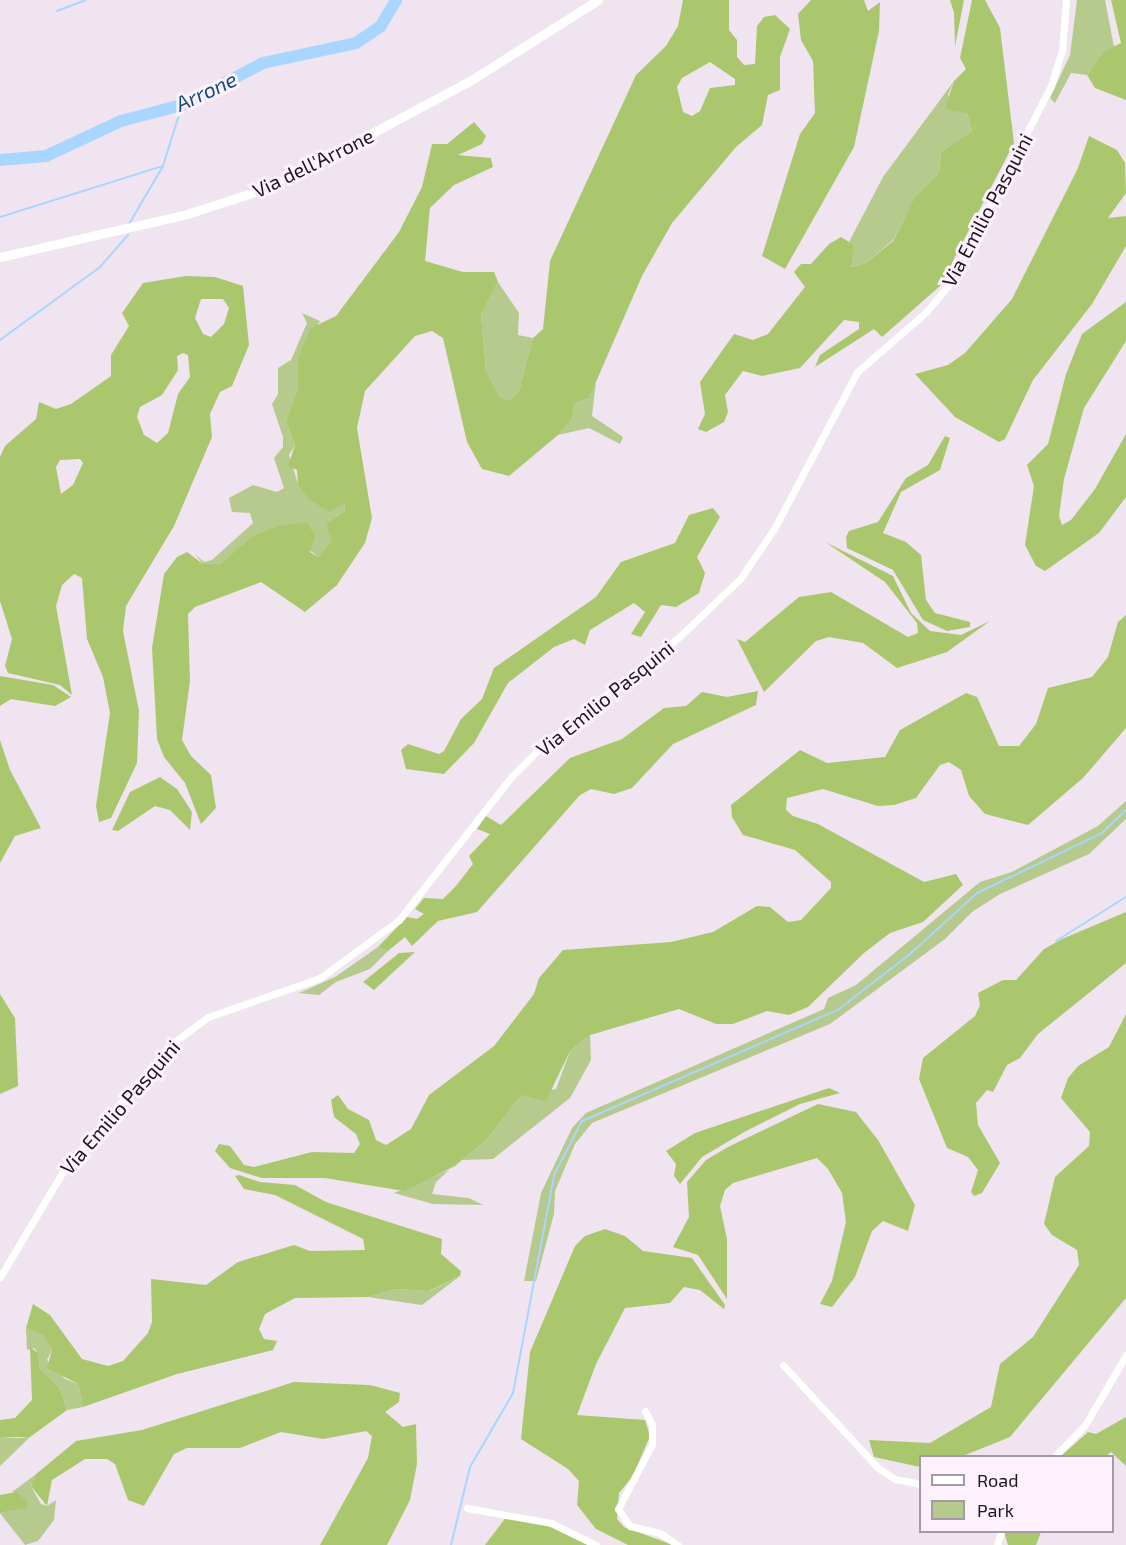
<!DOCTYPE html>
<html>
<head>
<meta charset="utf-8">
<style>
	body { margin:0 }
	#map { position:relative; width:1126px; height:1545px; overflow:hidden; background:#f0e4f0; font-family:"Exo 2",sans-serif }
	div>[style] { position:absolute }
	.green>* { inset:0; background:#b5ca8c }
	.forest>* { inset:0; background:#aac76d }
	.stream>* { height:2px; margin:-1px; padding:0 1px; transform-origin:1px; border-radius:1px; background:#a9d6fe }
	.river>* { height:12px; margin:-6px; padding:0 6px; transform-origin:6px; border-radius:6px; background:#a9d6fe }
	.street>* { height:7px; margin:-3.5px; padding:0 3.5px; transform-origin:3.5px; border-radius:3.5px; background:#fff }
	.secondary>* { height:9px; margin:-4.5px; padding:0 4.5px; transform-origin:4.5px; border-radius:4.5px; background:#fff }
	span { translate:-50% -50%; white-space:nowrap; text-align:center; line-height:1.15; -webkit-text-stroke:6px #fdf1fe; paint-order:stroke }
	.street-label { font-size:20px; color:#1b171c }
	.water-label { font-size:21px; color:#134e77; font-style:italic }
	.legend { position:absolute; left:919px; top:1455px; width:195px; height:78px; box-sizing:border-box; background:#fdf1fe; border:2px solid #a39aa4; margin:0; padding:8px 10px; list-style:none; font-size:18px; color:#1b171c }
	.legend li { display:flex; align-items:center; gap:12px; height:30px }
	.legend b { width:30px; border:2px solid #a39aa4 }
</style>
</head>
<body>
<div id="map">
	<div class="green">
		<i style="clip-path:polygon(1077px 0,1105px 0,1114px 47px,1103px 52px,1087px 75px,1071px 73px,1055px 103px,1050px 98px,1070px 55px)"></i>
		<i style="clip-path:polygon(954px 81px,948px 95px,967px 113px,972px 131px,941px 152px,939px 173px,914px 200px,893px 240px,866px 263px,850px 267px,854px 245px,849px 242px,883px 177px)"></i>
		<i style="clip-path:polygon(498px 282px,519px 313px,518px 335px,533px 338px,519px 391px,510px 400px,500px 397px,486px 371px,481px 315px)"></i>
		<i style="clip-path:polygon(302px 313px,320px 321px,298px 358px,298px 387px,286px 421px,295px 445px,289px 455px,298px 484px,344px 503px,345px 511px,326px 523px,333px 541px,318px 557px,280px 526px,253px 535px,220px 564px,203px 564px,195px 554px,204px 562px,212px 560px,253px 523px,250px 513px,232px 512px,229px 498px,253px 485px,277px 492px,284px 488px,274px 458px,283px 447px,283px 437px,272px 404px,278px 394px,278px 368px,291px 360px,307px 323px)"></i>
		<i style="clip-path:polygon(596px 381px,592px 416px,623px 437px,620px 444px,589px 428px,558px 435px,572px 419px,575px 403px,589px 398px)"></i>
		<i style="clip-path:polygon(1126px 801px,1126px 819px,1089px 854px,1000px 894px,972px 912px,945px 939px,830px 1024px,592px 1123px,575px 1144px,555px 1191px,554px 1214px,536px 1281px,524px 1281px,541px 1193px,572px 1128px,586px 1113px,824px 1009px,828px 998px,856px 985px,980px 882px,1012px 872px,1098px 826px)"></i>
		<i style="clip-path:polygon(378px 947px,388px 951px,370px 969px,336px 982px,319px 995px,299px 993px,335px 977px)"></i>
		<i style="clip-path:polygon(590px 1035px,591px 1060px,570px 1098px,493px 1159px,462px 1160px,487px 1139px,522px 1095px,556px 1089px,570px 1051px)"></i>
		<i style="clip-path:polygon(449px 1170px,436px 1182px,432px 1194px,469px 1198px,483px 1205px,433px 1204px,394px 1193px)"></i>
		<i style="clip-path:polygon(460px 1276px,422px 1305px,368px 1297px,395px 1289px,430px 1291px)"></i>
		<i style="clip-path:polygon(26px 1328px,43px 1333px,52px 1350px,47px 1360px,65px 1379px,78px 1384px,83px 1407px,67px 1410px,59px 1387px,40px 1369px,38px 1353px,34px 1348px,27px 1350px)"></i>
		<i style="clip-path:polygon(0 1437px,19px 1438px,30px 1437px,0 1466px)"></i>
		<i style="clip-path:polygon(35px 1475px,31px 1486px,41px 1504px,47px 1506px,56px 1500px,54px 1520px,38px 1541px,25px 1545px,0 1513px,15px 1510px,16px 1493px,12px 1492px)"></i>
	</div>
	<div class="forest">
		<i style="clip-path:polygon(evenodd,683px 0,729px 0,729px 30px,737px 40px,737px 57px,744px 65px,755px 64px,757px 26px,764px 17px,775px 15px,790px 29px,780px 57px,780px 90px,768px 95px,762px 125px,736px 147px,672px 223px,642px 276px,589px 398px,575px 403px,572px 419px,558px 435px,509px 476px,482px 469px,467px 442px,443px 338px,432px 331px,415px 336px,365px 391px,357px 428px,372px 518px,365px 543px,337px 585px,305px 612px,261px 582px,195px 607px,188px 614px,190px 681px,182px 740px,191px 756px,211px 775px,216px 808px,201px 824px,185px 783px,164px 757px,157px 739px,152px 648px,164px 574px,177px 557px,187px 552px,203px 564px,220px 564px,253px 535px,279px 526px,307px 522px,315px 537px,310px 552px,318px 557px,332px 541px,326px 523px,345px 511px,344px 503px,329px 512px,309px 499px,298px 484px,297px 470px,288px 466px,295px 445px,286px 421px,298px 387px,298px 358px,311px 328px,336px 316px,399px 232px,422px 187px,432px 144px,447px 144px,474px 122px,486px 136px,482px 144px,458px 155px,491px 158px,493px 167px,454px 185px,430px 208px,425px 261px,463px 272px,494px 272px,498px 282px,481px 315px,486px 371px,500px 397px,510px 400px,519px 391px,533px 338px,543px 329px,550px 261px,636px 75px,666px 46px,678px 26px,683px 0,710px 62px,735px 79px,735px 85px,710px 88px,700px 111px,692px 116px,683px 112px,677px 87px,682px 78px,710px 62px)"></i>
		<i style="clip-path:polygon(811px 0,864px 0,868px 11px,880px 2px,879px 31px,854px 147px,785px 269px,762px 256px,800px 134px,815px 113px,813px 61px,801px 40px,798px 14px)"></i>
		<i style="clip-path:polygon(950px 0,964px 0,955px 46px,954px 13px)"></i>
		<i style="clip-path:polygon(972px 0,985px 0,1000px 28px,1014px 143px,940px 286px,882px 337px,874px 329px,815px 367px,820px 355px,859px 329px,859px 322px,844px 320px,800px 368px,762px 376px,743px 371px,725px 395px,728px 412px,724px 422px,706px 432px,698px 429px,705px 414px,700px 382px,734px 334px,753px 340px,768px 334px,805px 287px,794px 272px,801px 264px,811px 264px,829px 244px,841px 237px,854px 245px,851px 267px,866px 263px,893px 241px,914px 199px,939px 173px,941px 152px,972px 131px,967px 113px,945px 109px,954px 81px,966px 69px,960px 58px)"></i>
		<i style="clip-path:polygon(1111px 0,1126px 0,1126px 100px,1095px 88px,1087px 75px,1103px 52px,1121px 43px)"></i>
		<i style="clip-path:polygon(1089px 136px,1117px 150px,1125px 163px,1126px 193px,1108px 218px,1126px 216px,1126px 246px,1092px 304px,1033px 380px,1005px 439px,999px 442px,955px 417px,915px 374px,948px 365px,965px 353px,1012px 299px,1078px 168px)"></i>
		<i style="clip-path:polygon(evenodd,186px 276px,215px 277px,243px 286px,249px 345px,232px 386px,220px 392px,210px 414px,212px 437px,174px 526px,126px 606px,123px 631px,139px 711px,137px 763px,111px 818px,99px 822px,96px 806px,110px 713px,103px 677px,87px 639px,82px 578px,74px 574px,62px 585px,56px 606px,72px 695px,60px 685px,8px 673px,5px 666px,12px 639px,0 601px,0 457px,5px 446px,36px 419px,39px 402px,56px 409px,71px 404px,111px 376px,111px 355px,129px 326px,122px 313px,143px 283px,186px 276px,201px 299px,223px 299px,229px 308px,224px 324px,211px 337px,203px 334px,195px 318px,201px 299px,186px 276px,183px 353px,188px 355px,190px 377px,178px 394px,168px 433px,157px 443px,144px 435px,137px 417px,140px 407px,162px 395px,178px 370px,177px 356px,183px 353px,186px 276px,80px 459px,83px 463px,73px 485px,61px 494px,56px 467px,60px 460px,80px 459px)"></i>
		<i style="clip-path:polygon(1126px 302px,1126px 341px,1084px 408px,1064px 479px,1059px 516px,1062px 525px,1071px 520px,1095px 489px,1126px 434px,1126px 497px,1099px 533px,1045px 571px,1036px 566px,1025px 545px,1034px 486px,1027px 465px,1048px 444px,1066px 374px,1082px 334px)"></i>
		<i style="clip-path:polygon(945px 436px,950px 438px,940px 470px,901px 492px,883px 533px,906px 542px,921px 555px,926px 600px,935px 613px,970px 622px,970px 627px,947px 631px,923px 620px,893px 570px,847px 548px,846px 537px,849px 531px,878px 522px,906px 478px,928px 465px)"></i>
		<i style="clip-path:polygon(713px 508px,720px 517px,697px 557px,705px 573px,699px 593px,676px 607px,661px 605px,641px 637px,631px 634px,645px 612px,634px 603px,590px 630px,585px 645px,574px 639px,554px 647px,508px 683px,474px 743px,444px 774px,406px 769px,401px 750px,408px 744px,439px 754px,444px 751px,461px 719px,482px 699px,494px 668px,596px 597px,621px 562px,675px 543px,689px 515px)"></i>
		<i style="clip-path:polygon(825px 542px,893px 576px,911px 613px,930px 631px,961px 635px,990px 621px,947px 652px,897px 668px,863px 643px,829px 637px,816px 641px,764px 692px,737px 639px,745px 642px,799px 597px,831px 592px,908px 637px,918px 633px,917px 623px,885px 582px)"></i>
		<i style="clip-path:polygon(1126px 615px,1126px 728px,1083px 778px,1028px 825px,985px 814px,969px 796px,961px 770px,949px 762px,940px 765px,916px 798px,894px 805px,878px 806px,823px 789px,787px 798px,786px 810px,793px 816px,818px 824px,924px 882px,956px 874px,963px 885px,923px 922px,890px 933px,864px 953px,808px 1007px,789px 1015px,767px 1011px,733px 1024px,716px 1024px,679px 1009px,590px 1035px,570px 1051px,546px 1101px,522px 1095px,487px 1139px,455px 1166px,404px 1191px,325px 1178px,262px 1178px,230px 1168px,215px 1151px,219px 1144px,230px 1146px,244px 1165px,254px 1167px,312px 1152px,354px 1153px,360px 1144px,356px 1134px,334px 1117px,331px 1100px,338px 1095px,348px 1109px,369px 1120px,376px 1140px,386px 1145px,411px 1129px,429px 1095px,494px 1046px,534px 994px,539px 978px,563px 950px,671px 942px,713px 932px,757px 906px,770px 907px,788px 922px,801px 920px,831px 888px,831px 882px,795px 850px,743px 835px,732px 817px,731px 805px,800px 750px,827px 763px,885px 757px,900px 730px,966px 693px,977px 697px,999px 746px,1019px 746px,1036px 724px,1048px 688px,1092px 677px,1108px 657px,1118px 622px)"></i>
		<i style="clip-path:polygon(0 676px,53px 685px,71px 697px,55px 706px,11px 699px,0 706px)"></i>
		<i style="clip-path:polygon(758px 691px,756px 705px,673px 744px,632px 788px,614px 794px,591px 789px,580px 795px,477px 912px,438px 921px,412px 946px,405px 937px,388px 951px,378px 947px,407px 917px,417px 919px,424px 914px,415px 909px,424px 898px,443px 899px,456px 886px,473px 864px,469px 856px,490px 834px,477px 829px,486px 816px,501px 825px,570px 758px,622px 739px,664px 708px,686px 706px,702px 692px,727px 697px)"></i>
		<i style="clip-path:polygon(0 740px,10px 770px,41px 828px,15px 836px,0 863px)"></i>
		<i style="clip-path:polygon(160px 777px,177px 789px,192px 812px,190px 830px,170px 810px,155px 806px,118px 831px,112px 830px,130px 792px)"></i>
		<i style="clip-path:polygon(1126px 912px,1126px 963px,1038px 1034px,1020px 1058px,1007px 1065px,993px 1092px,987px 1090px,976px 1103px,978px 1125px,1000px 1163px,982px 1193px,974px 1196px,971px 1192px,978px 1170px,968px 1157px,947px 1148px,919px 1079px,923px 1058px,975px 1016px,980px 1005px,978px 993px,1003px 980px,1016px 980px,1044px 949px,1062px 939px)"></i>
		<i style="clip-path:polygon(415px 952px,374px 990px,363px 982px,399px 953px)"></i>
		<i style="clip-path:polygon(0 994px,15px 1018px,18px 1086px,0 1094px)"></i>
		<i style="clip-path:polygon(1126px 1014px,1126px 1298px,1010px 1437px,963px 1456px,920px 1456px,920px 1467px,874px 1457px,869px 1440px,930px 1443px,991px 1407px,1000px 1364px,1033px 1337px,1079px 1265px,1077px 1250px,1052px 1235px,1044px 1224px,1055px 1177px,1089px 1146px,1090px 1132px,1061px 1098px,1068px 1078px,1078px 1066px,1109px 1047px)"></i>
		<i style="clip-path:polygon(829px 1088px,840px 1093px,800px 1104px,746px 1131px,702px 1157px,680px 1184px,674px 1176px,676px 1164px,666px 1151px,695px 1133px)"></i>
		<i style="clip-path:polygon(818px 1104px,856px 1112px,878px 1140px,915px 1205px,908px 1231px,883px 1221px,872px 1231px,855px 1277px,832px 1307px,820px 1304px,832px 1281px,846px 1222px,842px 1193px,828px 1169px,817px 1158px,733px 1183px,725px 1190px,720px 1206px,727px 1239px,727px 1299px,698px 1255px,673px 1247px,689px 1217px,687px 1182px,706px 1160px,728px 1147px)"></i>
		<i style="clip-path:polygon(239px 1175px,260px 1182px,295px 1185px,326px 1202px,442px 1239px,441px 1254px,461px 1271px,460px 1276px,429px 1291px,395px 1289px,368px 1297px,295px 1298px,265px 1314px,259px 1329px,264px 1339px,277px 1341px,273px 1350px,177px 1374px,83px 1407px,78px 1384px,47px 1368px,52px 1350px,43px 1334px,26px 1328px,33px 1304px,50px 1315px,82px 1359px,108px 1366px,123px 1361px,148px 1333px,152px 1322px,151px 1279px,206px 1285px,238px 1262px,294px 1245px,310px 1251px,365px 1250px,363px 1239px,275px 1195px,244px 1189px,235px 1176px)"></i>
		<i style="clip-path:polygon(605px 1229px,625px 1236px,643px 1251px,692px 1258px,725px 1305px,724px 1309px,700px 1290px,684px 1287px,670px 1303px,625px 1308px,596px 1364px,577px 1415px,645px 1420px,650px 1436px,633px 1476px,619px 1493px,617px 1519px,624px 1527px,673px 1545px,628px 1545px,596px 1529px,577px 1505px,579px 1481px,568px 1469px,521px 1439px,530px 1352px,575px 1246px,585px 1236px)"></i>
		<i style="clip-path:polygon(30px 1347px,38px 1353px,40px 1369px,59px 1387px,67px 1410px,30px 1437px,0 1437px,0 1420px,15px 1418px,32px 1400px)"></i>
		<i style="clip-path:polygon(294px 1382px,370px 1385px,400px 1393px,399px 1402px,385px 1412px,403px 1427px,416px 1424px,417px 1464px,410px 1500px,387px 1545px,320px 1545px,368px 1458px,372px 1436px,366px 1431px,323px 1439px,281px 1432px,240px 1448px,187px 1448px,174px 1454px,144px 1506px,128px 1500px,115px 1464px,107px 1459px,85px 1459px,52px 1480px,47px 1506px,31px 1486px,35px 1475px,76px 1441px,142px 1430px)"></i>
		<i style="clip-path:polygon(1126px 1417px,1126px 1466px,1111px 1452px,1106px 1456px,1061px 1456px,1088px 1432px,1096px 1434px)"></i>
		<i style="clip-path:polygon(16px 1492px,28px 1502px,26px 1508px,0 1513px,0 1495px)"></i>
		<i style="clip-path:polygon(507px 1516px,540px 1522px,594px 1545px,485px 1545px)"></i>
		<i style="clip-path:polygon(1004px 1532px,1041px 1532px,1036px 1545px,1008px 1545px)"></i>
	</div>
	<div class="stream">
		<i style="left:57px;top:11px;width:30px;rotate:-21deg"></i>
		<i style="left:0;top:217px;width:171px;rotate:-17.4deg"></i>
		<i style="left:129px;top:224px;width:67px;rotate:-59.6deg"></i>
		<i style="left:163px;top:166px;width:64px;rotate:-72.7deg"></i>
		<i style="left:0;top:340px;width:124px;rotate:-36.1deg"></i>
		<i style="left:100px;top:267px;width:43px;rotate:-48.8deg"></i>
		<i style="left:1056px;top:941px;width:83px;rotate:-32.2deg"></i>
		<i style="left:451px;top:1545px;width:80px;rotate:-76.3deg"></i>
		<i style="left:470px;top:1467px;width:86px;rotate:-59.8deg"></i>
		<i style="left:513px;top:1393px;width:222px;rotate:-79.3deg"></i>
		<i style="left:554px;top:1175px;width:61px;rotate:-62.6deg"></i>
		<i style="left:582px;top:1121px;width:280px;rotate:-23.5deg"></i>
		<i style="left:839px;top:1009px;width:90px;rotate:-37.8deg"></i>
		<i style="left:910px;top:954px;width:91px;rotate:-42.3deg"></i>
		<i style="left:977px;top:893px;width:139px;rotate:-25.6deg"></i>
		<i style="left:1102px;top:833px;width:33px;rotate:-44deg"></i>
	</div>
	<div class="river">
		<i style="left:0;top:160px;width:46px;rotate:-5deg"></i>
		<i style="left:46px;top:156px;width:83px;rotate:-25deg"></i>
		<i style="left:121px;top:121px;width:63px;rotate:-14.7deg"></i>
		<i style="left:182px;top:105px;width:91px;rotate:-27.4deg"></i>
		<i style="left:263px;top:63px;width:95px;rotate:-12.1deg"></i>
		<i style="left:356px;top:43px;width:29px;rotate:-34deg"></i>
		<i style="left:380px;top:27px;width:31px;rotate:-59deg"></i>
	</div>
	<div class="street">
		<i style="left:0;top:1277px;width:127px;rotate:-59.2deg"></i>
		<i style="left:65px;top:1168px;width:162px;rotate:-49.5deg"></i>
		<i style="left:170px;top:1045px;width:47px;rotate:-36.4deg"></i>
		<i style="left:208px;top:1017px;width:119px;rotate:-19.2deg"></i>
		<i style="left:320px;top:978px;width:98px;rotate:-36.3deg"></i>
		<i style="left:399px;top:920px;width:183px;rotate:-51.9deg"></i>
		<i style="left:512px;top:776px;width:42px;rotate:-45deg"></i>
		<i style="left:542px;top:746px;width:175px;rotate:-38.5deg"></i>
		<i style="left:679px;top:637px;width:84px;rotate:-43.6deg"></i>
		<i style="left:740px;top:579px;width:60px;rotate:-55.8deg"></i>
		<i style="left:774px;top:529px;width:178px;rotate:-62.1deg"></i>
		<i style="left:857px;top:372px;width:91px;rotate:-41deg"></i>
		<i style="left:926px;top:312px;width:38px;rotate:-50deg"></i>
		<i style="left:950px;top:283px;width:221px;rotate:-62.9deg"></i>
		<i style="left:1051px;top:86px;width:37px;rotate:-73deg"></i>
		<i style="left:1062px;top:51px;width:51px;rotate:-85.5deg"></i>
		<i style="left:783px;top:1365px;width:139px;rotate:47.3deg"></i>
		<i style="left:877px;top:1467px;width:22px;rotate:34deg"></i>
		<i style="left:895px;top:1479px;width:25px;rotate:11deg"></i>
		<i style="left:645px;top:1411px;width:16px;rotate:63deg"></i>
		<i style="left:652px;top:1425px;width:19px;rotate:90deg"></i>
		<i style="left:652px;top:1444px;width:73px;rotate:117.6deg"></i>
		<i style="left:618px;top:1509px;width:21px;rotate:55deg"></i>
		<i style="left:630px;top:1526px;width:31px;rotate:13deg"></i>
		<i style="left:660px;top:1533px;width:22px;rotate:34deg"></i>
		<i style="left:1055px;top:1456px;width:43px;rotate:-45.9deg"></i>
		<i style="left:1085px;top:1425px;width:81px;rotate:-59.6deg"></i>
		<i style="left:467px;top:1508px;width:85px;rotate:10.1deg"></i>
		<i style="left:551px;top:1523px;width:50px;rotate:26.1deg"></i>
		<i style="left:997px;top:1545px;width:14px;rotate:-73deg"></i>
	</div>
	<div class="secondary">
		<i style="left:0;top:257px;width:192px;rotate:-12.9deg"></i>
		<i style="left:187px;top:214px;width:90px;rotate:-18deg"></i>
		<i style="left:273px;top:186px;width:227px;rotate:-28.1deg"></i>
		<i style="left:473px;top:79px;width:148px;rotate:-32.3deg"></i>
	</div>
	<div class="street-label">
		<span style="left:313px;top:163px;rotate:-26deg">Via dell'Arrone</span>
		<span style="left:987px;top:210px;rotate:-62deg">Via Emilio Pasquini</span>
		<span style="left:605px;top:698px;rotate:-39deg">Via Emilio Pasquini</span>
		<span style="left:120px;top:1107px;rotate:-49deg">Via Emilio Pasquini</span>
	</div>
	<div class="water-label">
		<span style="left:206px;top:91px;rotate:-25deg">Arrone</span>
	</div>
	<ul class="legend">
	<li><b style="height:8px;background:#fff"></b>Road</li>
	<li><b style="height:16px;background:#b5ca8c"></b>Park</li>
	</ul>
</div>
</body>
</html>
